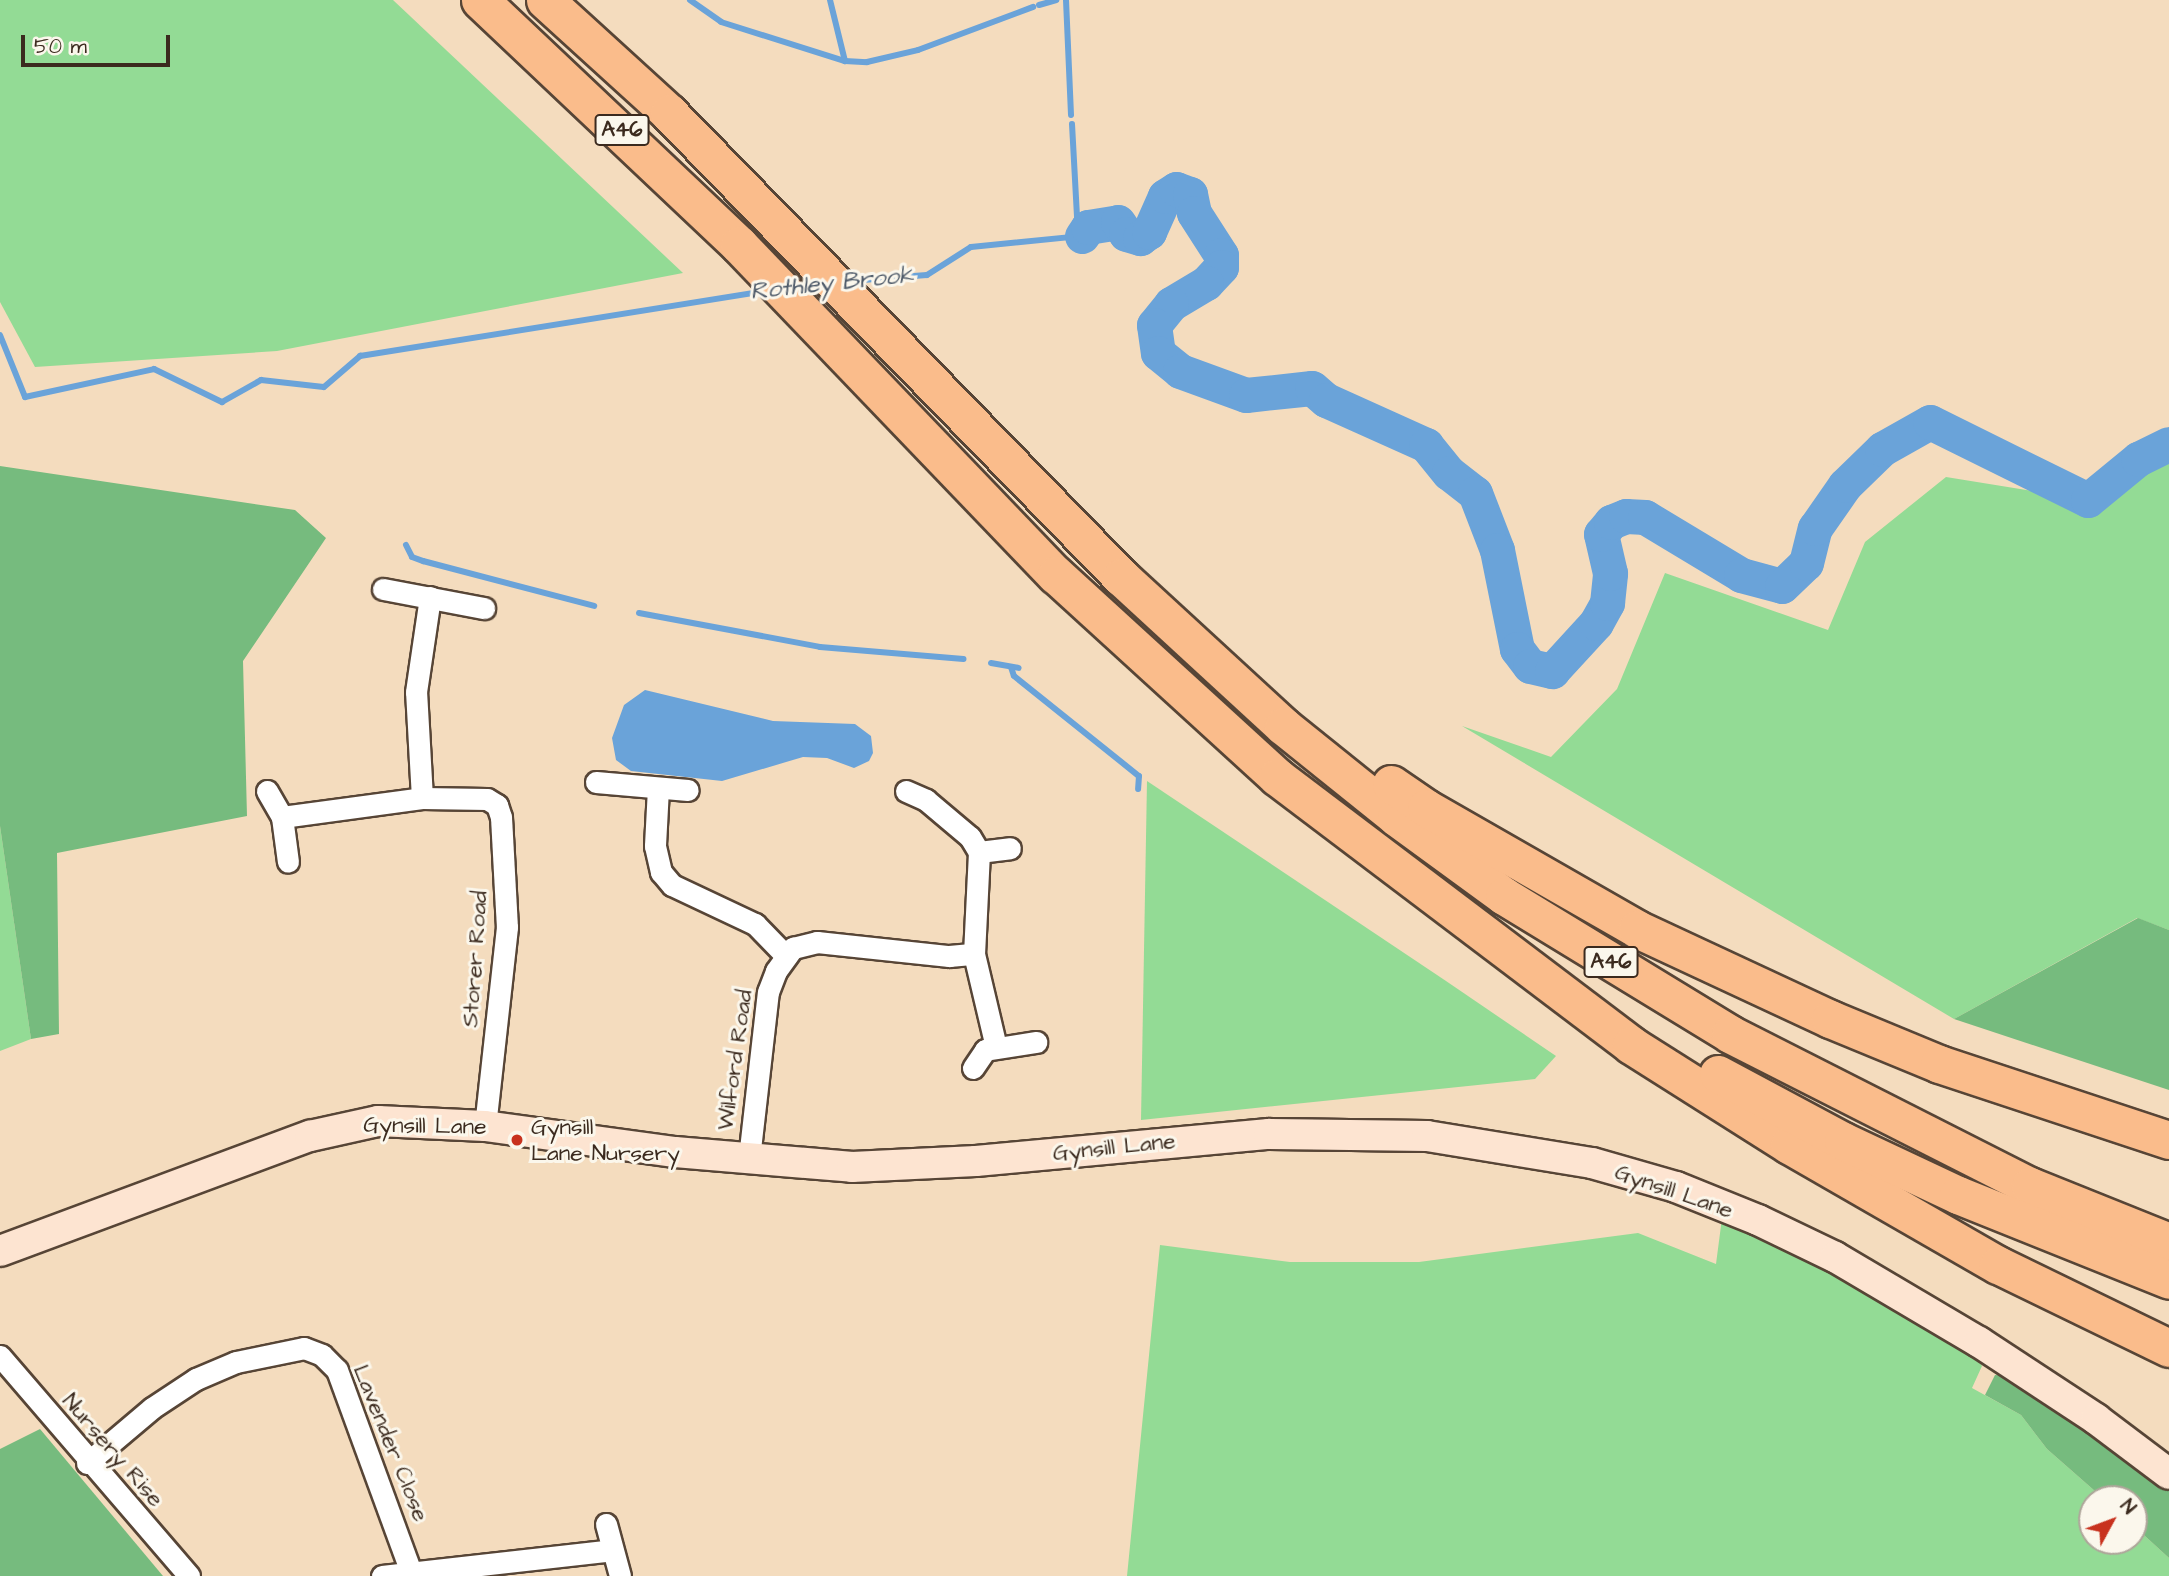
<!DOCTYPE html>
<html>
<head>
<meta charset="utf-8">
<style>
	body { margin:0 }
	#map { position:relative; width:2169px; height:1576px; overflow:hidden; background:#f4dcbe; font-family:"Architects Daughter",sans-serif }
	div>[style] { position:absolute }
	.green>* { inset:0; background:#93db95 }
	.forest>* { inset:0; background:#76bb7e }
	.water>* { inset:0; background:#6aa3d9 }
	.stream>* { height:6px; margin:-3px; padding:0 3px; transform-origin:3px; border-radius:3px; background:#6aa3d9 }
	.river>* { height:35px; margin:-17.5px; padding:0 17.5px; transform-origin:17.5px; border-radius:17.5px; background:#6aa3d9 }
	.roads { filter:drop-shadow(2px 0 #574536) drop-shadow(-2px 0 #574536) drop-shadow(0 2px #574536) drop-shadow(0 -2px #574536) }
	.street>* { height:21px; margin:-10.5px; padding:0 10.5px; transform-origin:10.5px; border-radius:10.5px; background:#fff }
	.secondary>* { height:30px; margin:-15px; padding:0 15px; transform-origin:15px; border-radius:15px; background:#fde4d1 }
	.highway>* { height:37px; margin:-18.5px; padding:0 18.5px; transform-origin:18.5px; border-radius:18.5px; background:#fabc8b }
	.dots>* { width:19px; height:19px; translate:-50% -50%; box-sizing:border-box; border:4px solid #fbf7ec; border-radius:50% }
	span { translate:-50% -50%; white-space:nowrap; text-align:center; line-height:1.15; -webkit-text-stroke:6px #fbf7ec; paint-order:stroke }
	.shield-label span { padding:2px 5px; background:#fbf7ec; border:2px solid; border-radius:5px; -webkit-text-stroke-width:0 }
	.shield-label { font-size:21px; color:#3b2a1e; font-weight:700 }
	.street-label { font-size:23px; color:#3b2a1e }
	.poi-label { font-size:23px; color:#3b2a1e }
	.left { translate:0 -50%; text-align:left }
	.water-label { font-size:24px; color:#4e5a69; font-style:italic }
	.north { position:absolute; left:2078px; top:1485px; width:70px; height:70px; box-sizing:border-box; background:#fbf7ec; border:2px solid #aea59a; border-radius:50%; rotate:49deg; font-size:19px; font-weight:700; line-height:28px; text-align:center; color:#3b2a1e }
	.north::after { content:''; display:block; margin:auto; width:24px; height:32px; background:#c8321e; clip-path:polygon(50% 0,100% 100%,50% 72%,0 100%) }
	.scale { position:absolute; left:21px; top:35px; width:149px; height:32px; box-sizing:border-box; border:4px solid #3b2a1e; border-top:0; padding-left:9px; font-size:21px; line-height:24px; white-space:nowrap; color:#3b2a1e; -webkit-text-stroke:5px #fbf7ec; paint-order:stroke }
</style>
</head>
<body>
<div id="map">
	<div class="green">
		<i style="clip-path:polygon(0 0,393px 0,683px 273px,277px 351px,35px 367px,0 302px)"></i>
		<i style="clip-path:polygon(2169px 444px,2169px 930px,2137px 918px,1954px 1019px,1462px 726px,1551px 757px,1617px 689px,1665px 573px,1828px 630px,1865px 542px,1946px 477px,2088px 500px)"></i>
		<i style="clip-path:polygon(1147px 781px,1446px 981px,1556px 1056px,1535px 1079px,1141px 1120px)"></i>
		<i style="clip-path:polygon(0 826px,31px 1039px,0 1051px)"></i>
		<i style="clip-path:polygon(1722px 1218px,1782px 1244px,1974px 1351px,1982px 1366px,1972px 1388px,2021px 1415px,2047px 1449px,2104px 1499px,2092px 1499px,2092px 1541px,2134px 1541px,2134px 1526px,2169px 1558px,2169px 1576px,1127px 1576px,1160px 1245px,1290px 1262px,1419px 1262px,1638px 1233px,1716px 1264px)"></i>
	</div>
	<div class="forest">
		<i style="clip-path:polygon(0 466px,295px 510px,326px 538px,243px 661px,247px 816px,57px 853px,59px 1034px,31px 1039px,0 826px)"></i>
		<i style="clip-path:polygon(2138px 918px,2169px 930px,2169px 1090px,1954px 1019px)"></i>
		<i style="clip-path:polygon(1995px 1375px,2011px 1376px,2169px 1491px,2169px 1558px,2134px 1526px,2134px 1499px,2104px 1499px,2047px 1449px,2021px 1415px,1985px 1395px)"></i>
		<i style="clip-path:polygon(40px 1429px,163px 1576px,0 1576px,0 1449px)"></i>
	</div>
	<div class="water">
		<i style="clip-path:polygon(645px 690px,773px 721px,855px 724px,871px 736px,873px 753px,869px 761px,854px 768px,827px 758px,803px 757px,722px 781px,631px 771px,616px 760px,612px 738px,624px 705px)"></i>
	</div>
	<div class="stream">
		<i style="left:690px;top:0;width:38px;rotate:35deg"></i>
		<i style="left:721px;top:22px;width:130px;rotate:17.5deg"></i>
		<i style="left:845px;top:61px;width:22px;rotate:3deg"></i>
		<i style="left:867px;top:62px;width:52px;rotate:-13.2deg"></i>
		<i style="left:918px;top:50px;width:123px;rotate:-20.5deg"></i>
		<i style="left:830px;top:0;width:63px;rotate:76.2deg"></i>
		<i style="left:1066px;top:0;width:115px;rotate:87.5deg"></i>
		<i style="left:1039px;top:5px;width:18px;rotate:-16deg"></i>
		<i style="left:1072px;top:124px;width:112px;rotate:86.9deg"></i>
		<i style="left:850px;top:281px;width:77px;rotate:-4.5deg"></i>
		<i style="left:927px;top:275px;width:52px;rotate:-32.5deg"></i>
		<i style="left:971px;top:247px;width:112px;rotate:-5.7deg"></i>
		<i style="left:0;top:335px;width:67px;rotate:68deg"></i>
		<i style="left:25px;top:397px;width:132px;rotate:-12.2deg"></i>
		<i style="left:154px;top:369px;width:76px;rotate:25.9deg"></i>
		<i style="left:222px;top:402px;width:45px;rotate:-29.4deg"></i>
		<i style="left:261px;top:380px;width:63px;rotate:6.3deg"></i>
		<i style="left:324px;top:387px;width:48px;rotate:-40.7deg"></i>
		<i style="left:360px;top:356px;width:412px;rotate:-9.1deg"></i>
		<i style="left:406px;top:545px;width:13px;rotate:63deg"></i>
		<i style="left:412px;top:557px;width:12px;rotate:20deg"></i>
		<i style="left:423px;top:561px;width:177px;rotate:14.7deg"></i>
		<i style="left:639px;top:613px;width:184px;rotate:10.6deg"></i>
		<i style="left:820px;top:647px;width:144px;rotate:4.8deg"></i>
		<i style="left:991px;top:663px;width:28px;rotate:10deg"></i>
		<i style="left:1011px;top:667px;width:9px;rotate:72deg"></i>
		<i style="left:1014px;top:676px;width:160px;rotate:38.7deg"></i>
		<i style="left:1139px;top:776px;width:13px;rotate:94deg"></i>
	</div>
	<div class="river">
		<i style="left:1082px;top:236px;width:11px;rotate:-56deg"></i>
		<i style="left:1088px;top:227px;width:30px;rotate:-9deg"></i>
		<i style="left:1118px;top:222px;width:14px;rotate:56deg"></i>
		<i style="left:1126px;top:234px;width:15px;rotate:16deg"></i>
		<i style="left:1140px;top:238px;width:11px;rotate:-34deg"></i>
		<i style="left:1149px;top:232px;width:39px;rotate:-66deg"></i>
		<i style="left:1165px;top:196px;width:13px;rotate:-32deg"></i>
		<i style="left:1176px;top:189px;width:15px;rotate:20deg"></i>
		<i style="left:1190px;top:194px;width:19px;rotate:78deg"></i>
		<i style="left:1194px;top:213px;width:50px;rotate:57.3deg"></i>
		<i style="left:1221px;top:255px;width:12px;rotate:90deg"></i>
		<i style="left:1221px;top:267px;width:22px;rotate:133deg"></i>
		<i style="left:1206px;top:283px;width:41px;rotate:149deg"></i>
		<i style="left:1171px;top:304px;width:27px;rotate:129deg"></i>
		<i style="left:1154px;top:325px;width:28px;rotate:82deg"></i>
		<i style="left:1158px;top:353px;width:28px;rotate:39deg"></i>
		<i style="left:1180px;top:371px;width:70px;rotate:20deg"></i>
		<i style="left:1246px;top:395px;width:66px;rotate:-6.1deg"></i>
		<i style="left:1312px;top:388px;width:18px;rotate:41deg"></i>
		<i style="left:1326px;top:400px;width:110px;rotate:24.2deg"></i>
		<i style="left:1426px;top:445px;width:36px;rotate:51deg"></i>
		<i style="left:1449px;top:473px;width:33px;rotate:38deg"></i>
		<i style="left:1475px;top:493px;width:61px;rotate:68.9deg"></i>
		<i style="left:1497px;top:550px;width:101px;rotate:78.6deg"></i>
		<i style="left:1517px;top:649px;width:21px;rotate:53deg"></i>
		<i style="left:1530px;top:666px;width:23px;rotate:13deg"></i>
		<i style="left:1552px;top:671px;width:65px;rotate:-47.5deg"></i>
		<i style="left:1596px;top:623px;width:23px;rotate:-61deg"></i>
		<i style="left:1607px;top:603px;width:30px;rotate:-84deg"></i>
		<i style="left:1610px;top:573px;width:40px;rotate:-103deg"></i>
		<i style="left:1601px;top:534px;width:16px;rotate:-50deg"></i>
		<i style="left:1611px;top:522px;width:16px;rotate:-22deg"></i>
		<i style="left:1626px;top:516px;width:19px;rotate:3deg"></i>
		<i style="left:1645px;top:517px;width:112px;rotate:31.1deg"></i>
		<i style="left:1741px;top:575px;width:42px;rotate:15deg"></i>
		<i style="left:1782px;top:586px;width:33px;rotate:-44deg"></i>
		<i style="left:1806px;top:563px;width:36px;rotate:-76deg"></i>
		<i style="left:1815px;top:528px;width:52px;rotate:-55.1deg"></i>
		<i style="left:1845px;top:485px;width:52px;rotate:-44.2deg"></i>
		<i style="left:1882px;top:449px;width:55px;rotate:-29.4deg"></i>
		<i style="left:1930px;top:422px;width:176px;rotate:26.3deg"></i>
		<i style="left:2088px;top:500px;width:65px;rotate:-39.4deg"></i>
		<i style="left:2138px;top:459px;width:34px;rotate:-26deg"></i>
	</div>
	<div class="roads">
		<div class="street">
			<i style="left:383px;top:589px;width:103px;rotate:10.7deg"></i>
			<i style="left:596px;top:782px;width:92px;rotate:5deg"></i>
			<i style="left:658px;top:788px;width:58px;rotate:93deg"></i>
			<i style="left:655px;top:846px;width:27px;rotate:77deg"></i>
			<i style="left:661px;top:872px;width:17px;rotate:50deg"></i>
			<i style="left:672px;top:885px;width:92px;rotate:25.2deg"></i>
			<i style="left:755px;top:924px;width:45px;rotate:45.9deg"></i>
			<i style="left:267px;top:791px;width:30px;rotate:60deg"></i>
			<i style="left:282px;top:817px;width:45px;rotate:82.4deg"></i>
			<i style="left:906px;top:791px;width:22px;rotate:24deg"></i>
			<i style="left:926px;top:800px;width:57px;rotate:40.1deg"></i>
			<i style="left:970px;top:837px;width:17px;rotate:59deg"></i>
			<i style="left:979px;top:852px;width:102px;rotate:92.8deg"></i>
			<i style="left:974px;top:954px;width:96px;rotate:76.7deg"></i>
			<i style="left:422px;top:798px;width:106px;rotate:-93.2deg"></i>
			<i style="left:416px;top:692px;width:96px;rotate:-81.6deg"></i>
			<i style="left:282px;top:817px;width:141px;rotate:-7.7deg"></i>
			<i style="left:422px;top:798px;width:65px;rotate:0.9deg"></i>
			<i style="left:487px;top:799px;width:12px;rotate:31deg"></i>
			<i style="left:497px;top:805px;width:13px;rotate:72deg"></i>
			<i style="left:501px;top:817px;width:110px;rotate:86.9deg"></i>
			<i style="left:507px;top:927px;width:200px;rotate:96.3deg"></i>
			<i style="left:979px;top:852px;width:31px;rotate:-7deg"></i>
			<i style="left:973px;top:1068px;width:22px;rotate:-56deg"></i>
			<i style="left:985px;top:1050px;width:52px;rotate:-8.9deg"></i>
			<i style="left:749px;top:1158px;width:167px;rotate:-83.5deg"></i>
			<i style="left:768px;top:992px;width:22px;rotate:-69deg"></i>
			<i style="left:776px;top:971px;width:29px;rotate:-54deg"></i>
			<i style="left:793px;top:948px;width:25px;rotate:-14deg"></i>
			<i style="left:817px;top:942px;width:133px;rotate:6.1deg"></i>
			<i style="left:949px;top:956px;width:25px;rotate:-5deg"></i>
			<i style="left:0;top:1356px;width:290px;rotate:49.3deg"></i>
			<i style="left:87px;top:1463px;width:85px;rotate:-40.2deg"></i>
			<i style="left:152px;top:1408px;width:53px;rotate:-33.4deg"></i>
			<i style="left:196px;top:1379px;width:43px;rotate:-23deg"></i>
			<i style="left:236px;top:1362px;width:69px;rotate:-11.6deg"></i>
			<i style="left:304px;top:1348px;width:19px;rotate:21deg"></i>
			<i style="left:322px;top:1355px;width:21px;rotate:45deg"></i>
			<i style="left:337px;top:1370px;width:213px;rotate:69.9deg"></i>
			<i style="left:606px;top:1524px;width:54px;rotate:74.9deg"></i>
			<i style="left:382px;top:1576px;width:231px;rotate:-6.4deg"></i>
		</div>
		<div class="secondary">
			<i style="left:0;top:1251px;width:331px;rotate:-20.4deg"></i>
			<i style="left:310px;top:1136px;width:70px;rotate:-12.4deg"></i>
			<i style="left:378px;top:1121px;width:107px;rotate:2.7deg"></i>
			<i style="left:485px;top:1126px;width:192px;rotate:7.8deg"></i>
			<i style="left:675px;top:1152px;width:178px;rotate:4.8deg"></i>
			<i style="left:852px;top:1167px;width:124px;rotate:-2.8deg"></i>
			<i style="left:976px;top:1161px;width:294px;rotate:-5.3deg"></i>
			<i style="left:1269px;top:1134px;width:158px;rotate:0.7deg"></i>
			<i style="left:1427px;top:1136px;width:167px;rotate:9.3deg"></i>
			<i style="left:1592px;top:1163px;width:87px;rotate:15.9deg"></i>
			<i style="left:1676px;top:1187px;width:88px;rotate:21.9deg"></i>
			<i style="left:1758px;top:1220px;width:85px;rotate:25.7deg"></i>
			<i style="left:1835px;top:1257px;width:167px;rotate:30.6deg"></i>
			<i style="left:1979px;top:1342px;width:140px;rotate:33.3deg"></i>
			<i style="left:2096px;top:1419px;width:91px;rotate:37deg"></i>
		</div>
		<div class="highway">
			<i style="left:480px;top:0;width:357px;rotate:43.4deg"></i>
			<i style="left:739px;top:245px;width:458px;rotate:46.2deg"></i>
			<i style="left:1056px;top:575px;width:299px;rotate:42.4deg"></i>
			<i style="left:1277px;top:777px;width:444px;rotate:37.1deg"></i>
			<i style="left:1631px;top:1045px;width:187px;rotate:32.3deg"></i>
			<i style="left:1789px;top:1145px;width:241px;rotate:29.9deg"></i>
			<i style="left:1998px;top:1265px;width:190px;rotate:25.9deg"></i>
			<i style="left:545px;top:0;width:168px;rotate:42.3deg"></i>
			<i style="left:669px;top:113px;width:648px;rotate:45.75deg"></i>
			<i style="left:1121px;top:577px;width:220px;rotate:42.6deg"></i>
			<i style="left:1283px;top:726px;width:145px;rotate:38.8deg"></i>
			<i style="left:1396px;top:817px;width:134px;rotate:36.2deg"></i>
			<i style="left:1504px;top:896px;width:265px;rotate:31.4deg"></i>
			<i style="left:1730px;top:1034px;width:336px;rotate:26.9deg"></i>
			<i style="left:2030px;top:1186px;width:150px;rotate:21.9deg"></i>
			<i style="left:1391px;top:784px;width:42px;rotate:34.4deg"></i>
			<i style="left:1426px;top:808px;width:243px;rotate:29.8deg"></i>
			<i style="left:1637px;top:929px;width:213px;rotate:25deg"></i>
			<i style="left:1830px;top:1019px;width:118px;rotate:22.4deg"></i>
			<i style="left:1939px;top:1064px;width:242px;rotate:18.3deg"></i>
			<i style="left:1718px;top:1074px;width:142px;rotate:28.2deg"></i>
			<i style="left:1843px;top:1141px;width:127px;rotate:25.2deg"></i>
			<i style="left:1958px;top:1195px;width:227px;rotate:21.9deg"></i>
		</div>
	</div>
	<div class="dots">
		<i style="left:517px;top:1140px;background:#c8321e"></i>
	</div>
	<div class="shield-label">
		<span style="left:622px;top:130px">A46</span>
		<span style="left:1611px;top:962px">A46</span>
	</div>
	<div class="street-label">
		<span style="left:475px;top:959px;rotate:-86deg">Storer Road</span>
		<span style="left:735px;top:1060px;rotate:-82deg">Wilford Road</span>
		<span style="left:425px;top:1126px;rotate:1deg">Gynsill Lane</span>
		<span style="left:1114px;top:1147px;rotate:-6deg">Gynsill Lane</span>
		<span style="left:1674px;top:1191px;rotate:19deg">Gynsill Lane</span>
		<span style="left:391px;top:1443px;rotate:68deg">Lavender Close</span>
		<span style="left:113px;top:1450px;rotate:49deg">Nursery Rise</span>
	</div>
	<div class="poi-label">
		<span class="left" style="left:531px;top:1140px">Gynsill<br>Lane Nursery</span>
	</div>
	<div class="water-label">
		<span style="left:832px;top:284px;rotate:-6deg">Rothley Brook</span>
	</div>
	<div class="north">N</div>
	<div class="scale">50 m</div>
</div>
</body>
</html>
